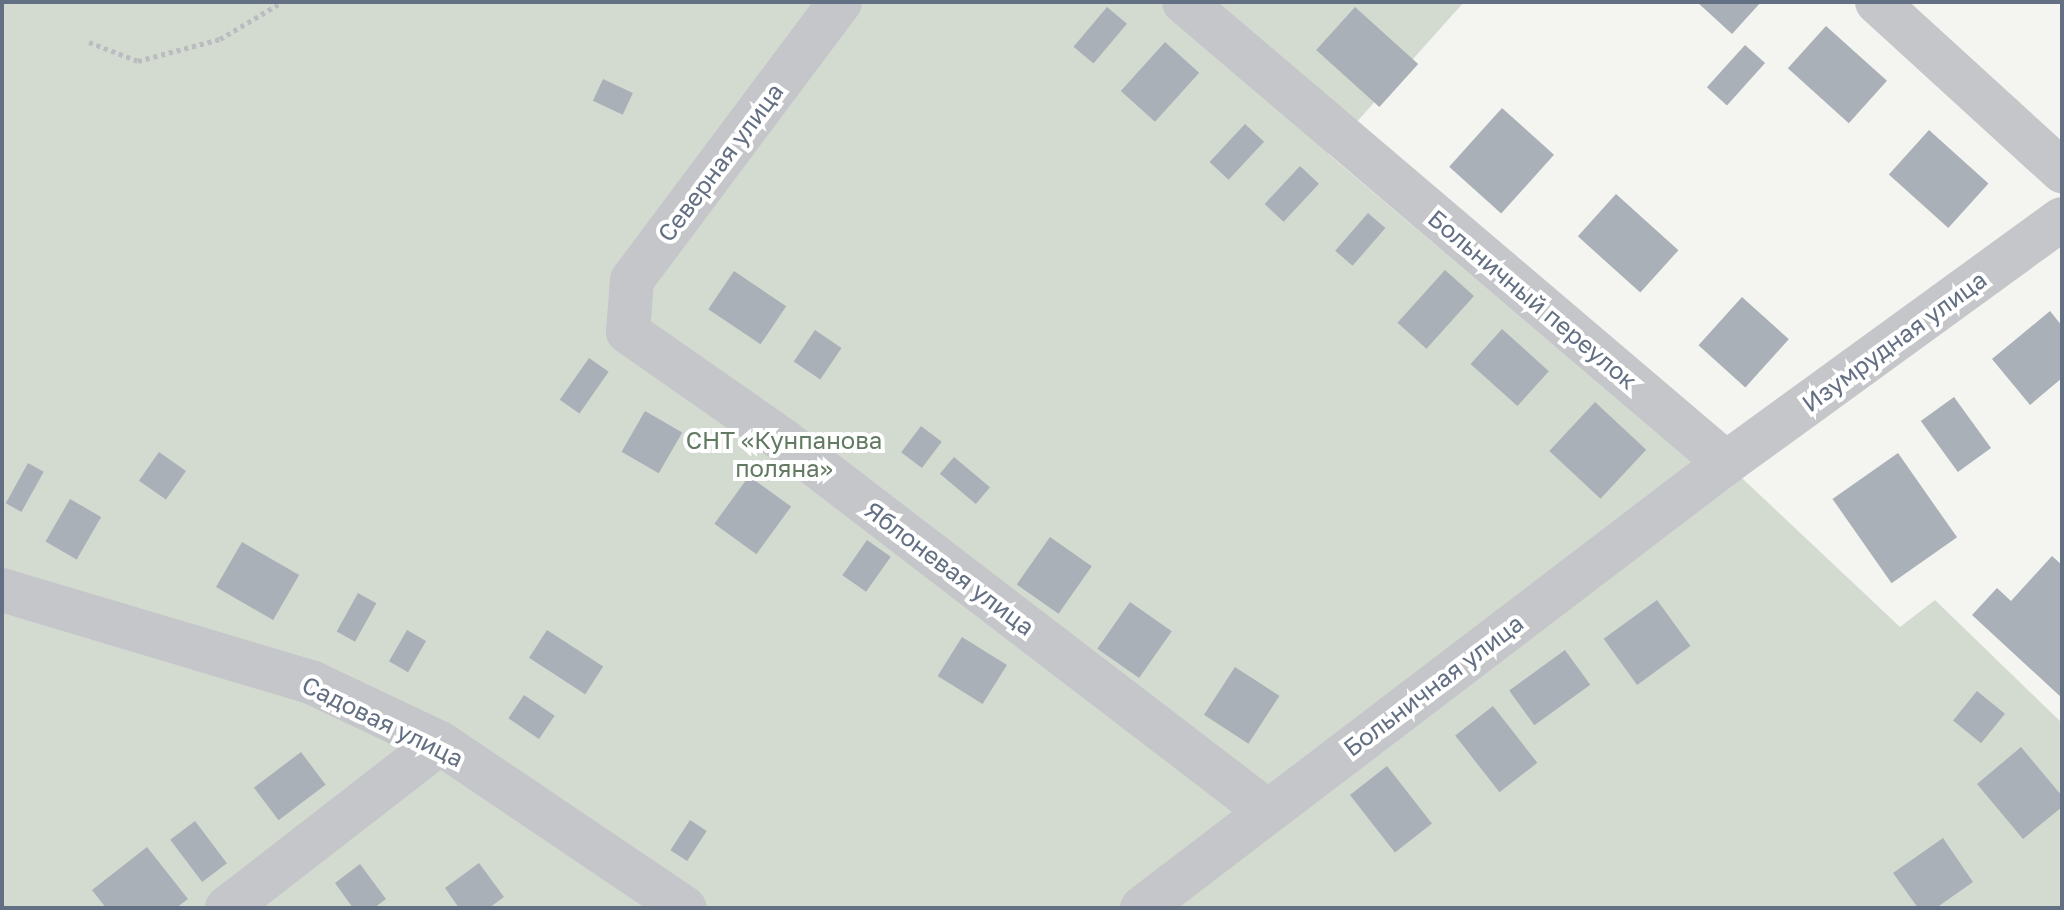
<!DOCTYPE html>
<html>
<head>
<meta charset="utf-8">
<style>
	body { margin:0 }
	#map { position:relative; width:2064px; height:910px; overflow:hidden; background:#f4f5f0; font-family:"Golos Text",sans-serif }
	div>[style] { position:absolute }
	.green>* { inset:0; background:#d3dbd1 }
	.building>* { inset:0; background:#aab0b7; transform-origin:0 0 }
	.path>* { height:5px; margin-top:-2.5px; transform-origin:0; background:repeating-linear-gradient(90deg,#bbbcbf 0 4px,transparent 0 8px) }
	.street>* { height:44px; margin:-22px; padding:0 22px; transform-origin:22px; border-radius:22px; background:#c4c6ca }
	span { translate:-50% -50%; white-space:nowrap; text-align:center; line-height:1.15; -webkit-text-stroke:8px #fff; paint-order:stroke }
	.street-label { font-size:24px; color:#636f82 }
	.park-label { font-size:24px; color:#627962 }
	.frame { position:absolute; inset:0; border:4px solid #636f82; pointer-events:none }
</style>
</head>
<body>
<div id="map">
	<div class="green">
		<i style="clip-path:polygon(2px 2px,1464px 2px,1328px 154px,1685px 456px,1726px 463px,1900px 627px,1935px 600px,2062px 723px,2062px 908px,2px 908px)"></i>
	</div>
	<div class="building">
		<i style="clip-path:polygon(1697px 2px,1761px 2px,1732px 34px)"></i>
		<i style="left:1107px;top:7px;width:26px;height:52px;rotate:40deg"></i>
		<i style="left:1355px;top:7px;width:85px;height:58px;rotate:42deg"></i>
		<i style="left:1826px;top:26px;width:82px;height:57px;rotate:42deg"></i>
		<i style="left:1165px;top:42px;width:46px;height:66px;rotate:42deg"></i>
		<i style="left:1745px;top:45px;width:27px;height:57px;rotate:42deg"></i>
		<i style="left:603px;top:79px;width:33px;height:24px;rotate:25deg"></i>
		<i style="left:1502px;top:108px;width:70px;height:79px;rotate:42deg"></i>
		<i style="left:1245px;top:124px;width:26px;height:52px;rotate:43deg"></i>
		<i style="left:1929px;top:130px;width:80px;height:60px;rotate:42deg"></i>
		<i style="left:1300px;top:166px;width:26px;height:52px;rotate:43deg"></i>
		<i style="left:1616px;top:194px;width:84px;height:57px;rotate:42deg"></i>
		<i style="left:1368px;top:213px;width:23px;height:50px;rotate:41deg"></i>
		<i style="left:1445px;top:270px;width:39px;height:71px;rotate:42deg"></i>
		<i style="left:734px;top:271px;width:63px;height:46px;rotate:34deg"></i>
		<i style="left:1742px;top:297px;width:63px;height:65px;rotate:42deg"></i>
		<i style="clip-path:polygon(2050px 311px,2062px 326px,2062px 378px,2030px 405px,1992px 359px)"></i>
		<i style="left:1502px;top:329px;width:63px;height:47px;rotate:42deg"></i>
		<i style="left:815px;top:330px;width:32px;height:38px;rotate:34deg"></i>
		<i style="left:589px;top:358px;width:24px;height:51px;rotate:35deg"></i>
		<i style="left:1954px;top:397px;width:63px;height:41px;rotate:54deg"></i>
		<i style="left:1595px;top:402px;width:70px;height:67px;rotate:43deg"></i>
		<i style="left:645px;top:411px;width:43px;height:47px;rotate:30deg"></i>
		<i style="left:921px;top:426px;width:26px;height:33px;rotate:37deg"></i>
		<i style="left:159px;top:452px;width:33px;height:35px;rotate:35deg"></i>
		<i style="left:1898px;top:453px;width:103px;height:80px;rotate:55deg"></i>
		<i style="left:954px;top:457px;width:47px;height:22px;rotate:40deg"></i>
		<i style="left:28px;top:463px;width:18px;height:46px;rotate:29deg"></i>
		<i style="left:749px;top:476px;width:52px;height:59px;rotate:36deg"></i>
		<i style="left:70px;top:499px;width:36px;height:49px;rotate:30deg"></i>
		<i style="left:1050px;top:537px;width:51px;height:58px;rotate:35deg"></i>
		<i style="left:867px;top:540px;width:29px;height:43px;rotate:35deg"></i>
		<i style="left:242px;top:542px;width:66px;height:52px;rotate:30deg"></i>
		<i style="clip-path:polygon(2052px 556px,2062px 565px,2062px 698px,1972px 615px,1997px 588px,2011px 601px)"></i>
		<i style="left:358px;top:593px;width:21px;height:44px;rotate:29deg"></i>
		<i style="left:1657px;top:600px;width:57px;height:66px;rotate:54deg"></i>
		<i style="left:1130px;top:602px;width:51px;height:57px;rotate:35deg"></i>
		<i style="left:407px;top:630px;width:22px;height:36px;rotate:30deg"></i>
		<i style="left:547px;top:630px;width:67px;height:33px;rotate:33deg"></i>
		<i style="left:962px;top:637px;width:53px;height:46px;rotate:32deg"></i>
		<i style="left:1565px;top:650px;width:43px;height:69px;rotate:54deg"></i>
		<i style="left:1235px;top:667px;width:53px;height:57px;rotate:33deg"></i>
		<i style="left:1977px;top:691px;width:36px;height:38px;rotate:39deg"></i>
		<i style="left:524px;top:695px;width:37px;height:28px;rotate:34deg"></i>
		<i style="left:1493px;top:706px;width:72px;height:48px;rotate:52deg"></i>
		<i style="clip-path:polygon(2021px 747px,2062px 796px,2062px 807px,2023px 839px,1977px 784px)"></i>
		<i style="left:301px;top:752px;width:41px;height:59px;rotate:53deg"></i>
		<i style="left:1387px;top:766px;width:73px;height:47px;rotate:52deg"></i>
		<i style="left:690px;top:820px;width:20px;height:36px;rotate:33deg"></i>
		<i style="left:195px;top:821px;width:53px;height:31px;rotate:53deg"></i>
		<i style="clip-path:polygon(1943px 838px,1973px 882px,1936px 908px,1918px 908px,1893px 873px)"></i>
		<i style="clip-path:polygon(147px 847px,188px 899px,176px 908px,106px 908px,92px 890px)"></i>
		<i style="clip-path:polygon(479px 863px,504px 897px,489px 908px,459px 908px,445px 888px)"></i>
		<i style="clip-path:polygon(360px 864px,386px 899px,374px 908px,353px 908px,335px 883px)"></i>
	</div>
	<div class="path">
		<i style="left:89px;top:42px;width:53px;rotate:21.2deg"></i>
		<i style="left:138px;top:61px;width:85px;rotate:-15deg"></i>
		<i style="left:220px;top:39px;width:72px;rotate:-30.8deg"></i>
	</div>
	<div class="street">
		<i style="left:840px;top:2px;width:347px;rotate:126.8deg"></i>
		<i style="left:632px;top:280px;width:52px;rotate:94.4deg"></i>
		<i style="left:628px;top:332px;width:190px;rotate:34.9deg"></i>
		<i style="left:784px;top:441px;width:608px;rotate:37.45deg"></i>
		<i style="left:1184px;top:2px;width:712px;rotate:40.38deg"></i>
		<i style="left:1877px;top:2px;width:251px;rotate:42.4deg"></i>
		<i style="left:2px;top:590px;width:325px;rotate:16.6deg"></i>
		<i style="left:313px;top:683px;width:140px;rotate:25.3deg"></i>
		<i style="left:440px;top:743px;width:295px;rotate:34deg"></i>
		<i style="left:227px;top:908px;width:269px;rotate:-37.8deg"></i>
		<i style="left:1142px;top:908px;width:734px;rotate:-37.31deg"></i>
		<i style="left:1726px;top:463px;width:415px;rotate:-36deg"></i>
	</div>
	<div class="street-label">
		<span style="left:720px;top:162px;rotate:-53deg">Северная улица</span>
		<span style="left:1533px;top:299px;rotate:40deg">Больничный переулок</span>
		<span style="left:1894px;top:341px;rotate:-36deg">Изумрудная улица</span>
		<span style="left:950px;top:568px;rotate:37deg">Яблоневая улица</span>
		<span style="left:1433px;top:685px;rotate:-37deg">Больничная улица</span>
		<span style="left:383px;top:721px;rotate:26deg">Садовая улица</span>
	</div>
	<div class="park-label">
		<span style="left:784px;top:454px">СНТ «Кунпанова<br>поляна»</span>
	</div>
	<div class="frame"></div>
</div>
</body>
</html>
